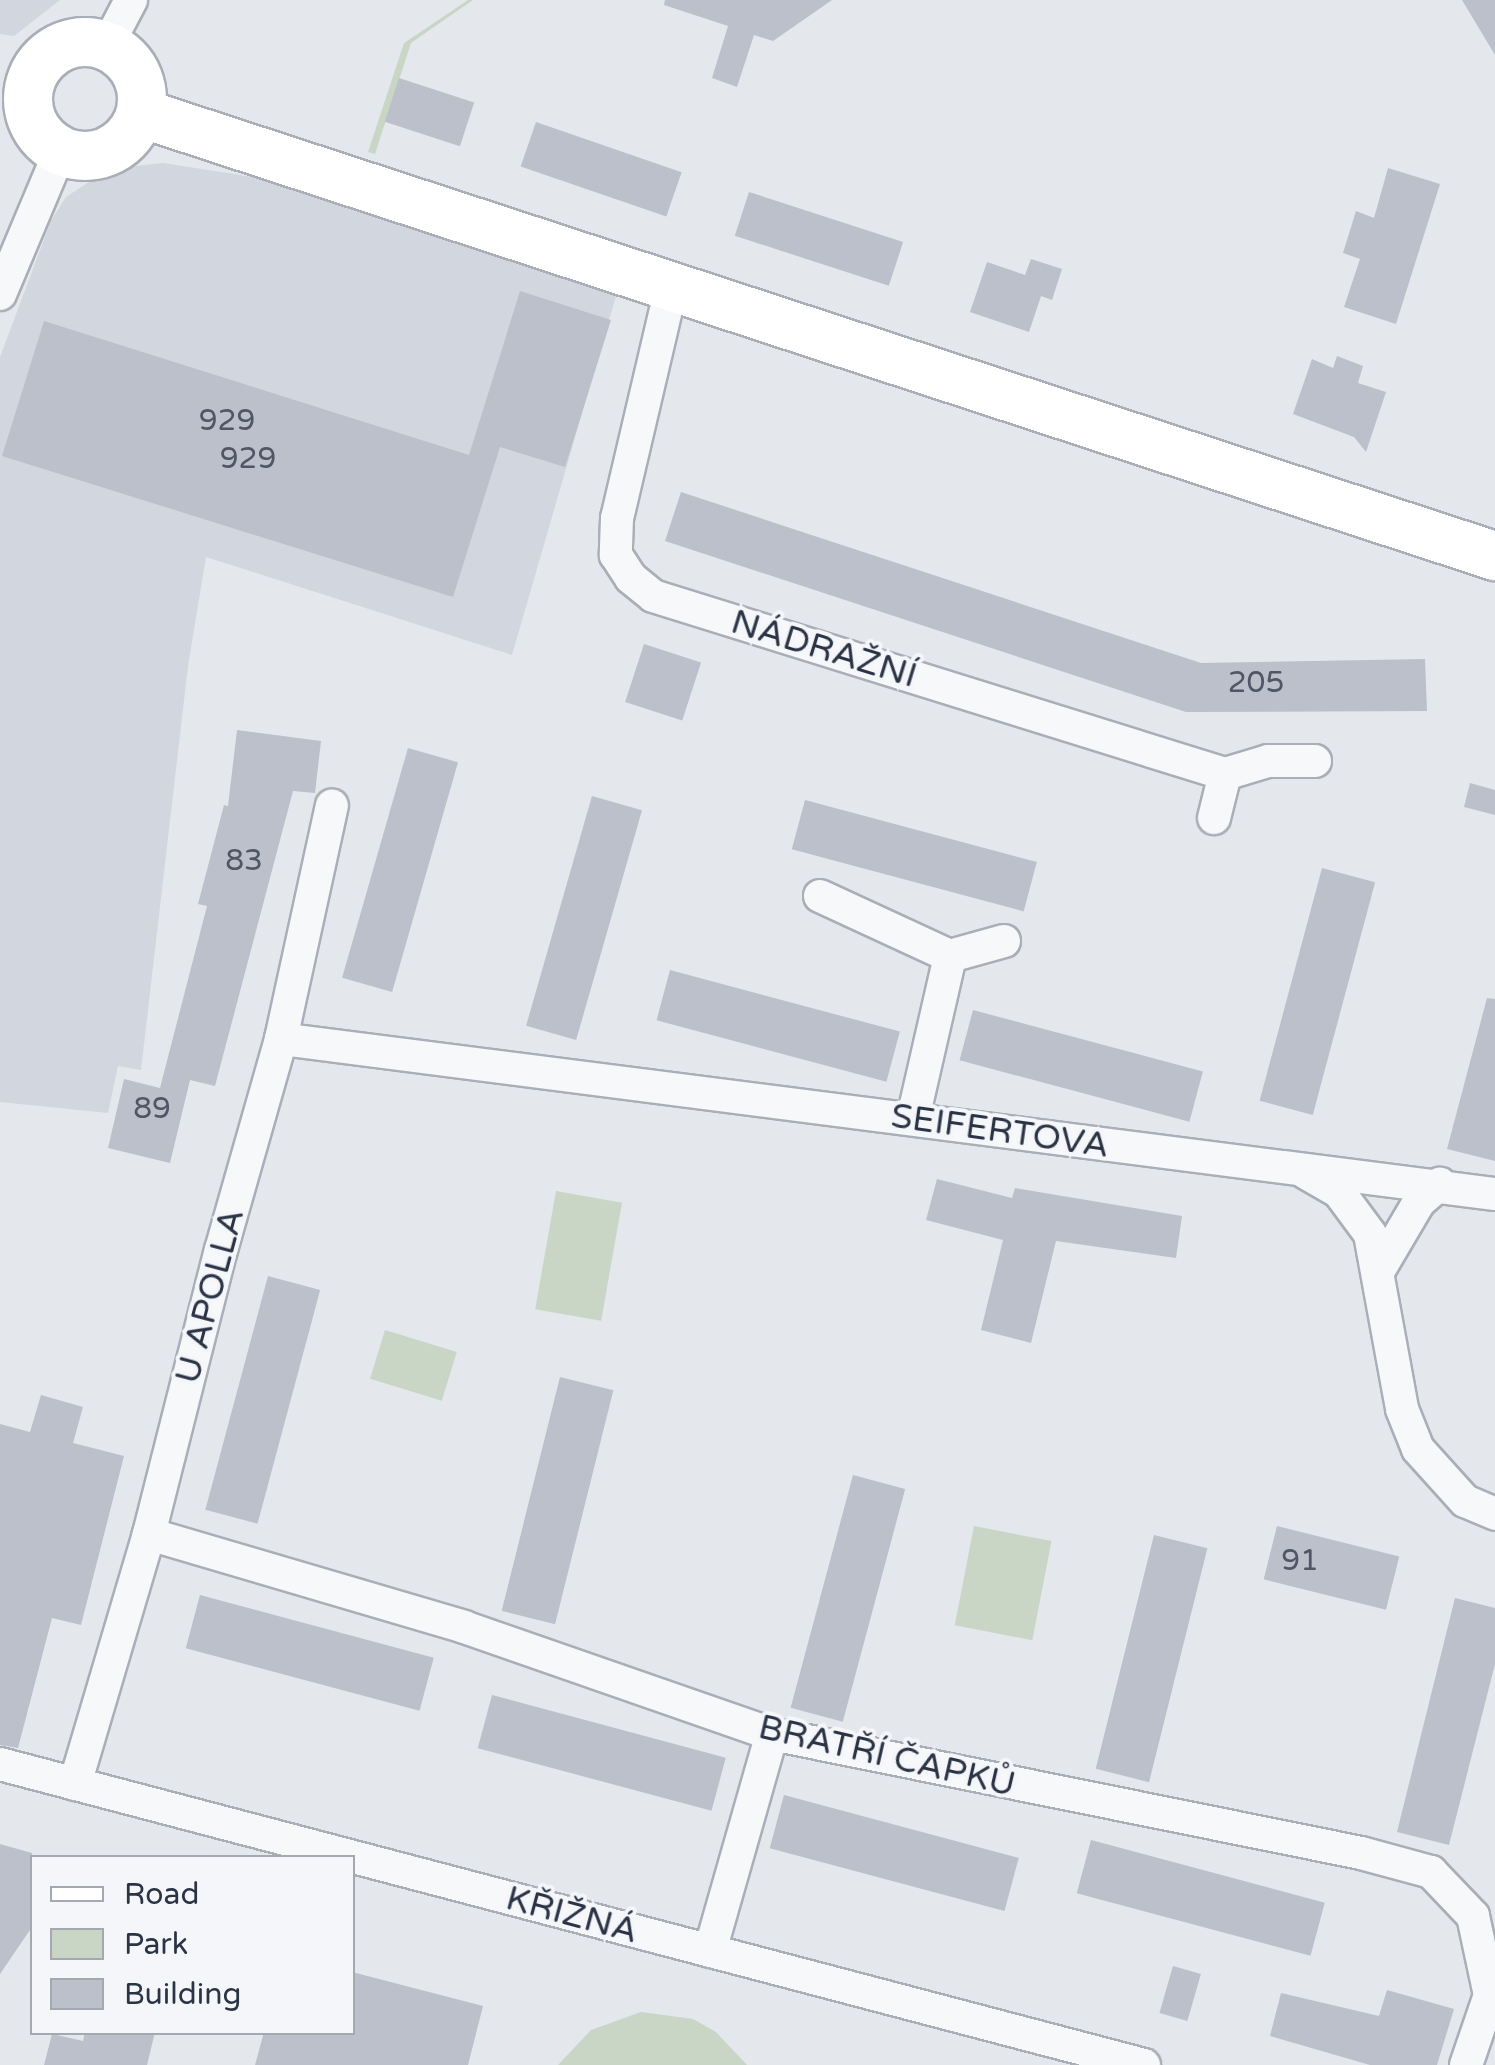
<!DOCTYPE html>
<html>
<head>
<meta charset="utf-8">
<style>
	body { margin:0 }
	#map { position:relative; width:1495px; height:2065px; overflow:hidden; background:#e4e7ec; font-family:"Varela Round",sans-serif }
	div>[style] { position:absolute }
	.built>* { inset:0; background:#d2d6de }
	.green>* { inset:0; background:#c9d6c5; transform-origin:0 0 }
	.building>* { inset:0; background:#bbc0ca; transform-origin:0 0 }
	.roads { filter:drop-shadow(2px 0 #a9aeb7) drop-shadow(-2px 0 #a9aeb7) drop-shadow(0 2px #a9aeb7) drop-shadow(0 -2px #a9aeb7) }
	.street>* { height:32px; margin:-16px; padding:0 16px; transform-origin:16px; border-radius:16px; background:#f7f8fa }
	.secondary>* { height:48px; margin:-24px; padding:0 24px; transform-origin:24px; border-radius:24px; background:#fff }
	.secondary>.ring { margin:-24px; padding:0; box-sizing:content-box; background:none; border:48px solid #fff; border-radius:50% }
	span { translate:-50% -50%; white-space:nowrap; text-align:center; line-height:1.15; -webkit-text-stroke:8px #f4f6f9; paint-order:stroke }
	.number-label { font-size:30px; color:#4f5766 }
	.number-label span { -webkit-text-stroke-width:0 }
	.street-label { font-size:35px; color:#2b3445 }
	.legend { position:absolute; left:30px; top:1855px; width:325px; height:180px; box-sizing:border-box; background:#f4f6f9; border:2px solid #a4a8b1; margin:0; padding:12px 18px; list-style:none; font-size:30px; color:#2b3445 }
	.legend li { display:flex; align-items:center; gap:20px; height:50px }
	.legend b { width:50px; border:2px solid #a4a8b1 }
</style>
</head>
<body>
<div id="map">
	<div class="built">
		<i style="clip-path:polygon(0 0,60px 0,14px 36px,0 34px)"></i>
		<i style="clip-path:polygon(163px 163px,259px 178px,616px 296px,512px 655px,206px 557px,188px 666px,141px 1070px,118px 1066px,108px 1113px,0 1102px,0 357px,51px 221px,66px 197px,92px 180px,136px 166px)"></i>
	</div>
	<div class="green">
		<i style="clip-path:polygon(468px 0,473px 0,411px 43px,375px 154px,368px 152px,404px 43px)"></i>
		<i style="left:556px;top:1191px;width:67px;height:120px;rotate:10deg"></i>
		<i style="left:385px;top:1330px;width:75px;height:51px;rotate:17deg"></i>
		<i style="left:974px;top:1526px;width:79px;height:101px;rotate:11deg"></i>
		<i style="clip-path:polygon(641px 2012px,693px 2019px,716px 2032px,747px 2065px,558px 2065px,591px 2030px)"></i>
	</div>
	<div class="building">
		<i style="clip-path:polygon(665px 0,832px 0,773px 41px,754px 35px,737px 87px,712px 78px,728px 26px,664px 5px)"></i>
		<i style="clip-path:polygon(1462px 0,1495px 0,1495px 55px)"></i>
		<i style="left:399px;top:78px;width:79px;height:46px;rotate:18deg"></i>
		<i style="left:536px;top:122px;width:154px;height:47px;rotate:19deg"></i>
		<i style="clip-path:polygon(1388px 168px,1440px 184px,1396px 324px,1344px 307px,1360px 259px,1343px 253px,1356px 211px,1374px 218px)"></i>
		<i style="left:749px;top:192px;width:162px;height:46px;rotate:18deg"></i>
		<i style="clip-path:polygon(1031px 259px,1062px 269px,1052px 300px,1041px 296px,1029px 332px,970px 312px,987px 262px,1025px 275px)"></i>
		<i style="clip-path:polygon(520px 291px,611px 320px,565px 467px,500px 447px,453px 597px,2px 456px,44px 321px,469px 455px)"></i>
		<i style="clip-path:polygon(1337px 356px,1363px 366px,1358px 383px,1386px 392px,1366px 452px,1354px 437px,1293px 414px,1312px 359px,1333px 368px)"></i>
		<i style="clip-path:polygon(681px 492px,1201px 663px,1425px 659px,1427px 711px,1186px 712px,665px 541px)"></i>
		<i style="left:644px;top:644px;width:60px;height:61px;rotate:18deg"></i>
		<i style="clip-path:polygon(237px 730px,321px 741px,315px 793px,293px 791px,215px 1086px,190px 1080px,170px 1163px,108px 1148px,124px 1079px,160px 1088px,207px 906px,198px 904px,224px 805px,228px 806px)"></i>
		<i style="left:408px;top:748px;width:52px;height:239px;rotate:16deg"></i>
		<i style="clip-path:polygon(1470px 783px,1495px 790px,1495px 815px,1464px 807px)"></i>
		<i style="left:592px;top:796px;width:52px;height:239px;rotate:16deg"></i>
		<i style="left:805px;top:800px;width:240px;height:51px;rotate:15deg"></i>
		<i style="left:1322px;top:868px;width:55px;height:241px;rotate:15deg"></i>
		<i style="left:670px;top:970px;width:238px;height:52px;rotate:15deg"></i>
		<i style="clip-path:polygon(1487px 998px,1495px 999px,1495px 1161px,1447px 1149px)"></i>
		<i style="left:973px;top:1010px;width:238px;height:52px;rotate:15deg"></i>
		<i style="clip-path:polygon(937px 1179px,1012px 1198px,1015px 1188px,1182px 1216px,1176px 1258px,1056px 1241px,1031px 1343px,981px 1330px,1003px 1240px,926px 1220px)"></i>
		<i style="left:268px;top:1276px;width:54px;height:242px;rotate:15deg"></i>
		<i style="left:560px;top:1377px;width:55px;height:241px;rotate:14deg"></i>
		<i style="clip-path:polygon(41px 1395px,83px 1407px,73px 1443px,124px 1456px,81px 1625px,52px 1618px,18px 1748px,0 1745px,0 1424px,30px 1432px)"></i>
		<i style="left:853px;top:1475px;width:54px;height:241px;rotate:15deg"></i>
		<i style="left:1277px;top:1526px;width:126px;height:55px;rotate:14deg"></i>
		<i style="left:1154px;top:1535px;width:55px;height:241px;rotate:14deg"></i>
		<i style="left:200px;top:1595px;width:242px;height:55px;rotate:15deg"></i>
		<i style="clip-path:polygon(1455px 1598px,1495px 1608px,1495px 1664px,1449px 1845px,1397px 1832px)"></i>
		<i style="left:492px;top:1695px;width:242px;height:55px;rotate:15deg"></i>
		<i style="left:784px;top:1795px;width:243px;height:55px;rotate:15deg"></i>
		<i style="left:1091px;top:1840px;width:242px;height:55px;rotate:15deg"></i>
		<i style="clip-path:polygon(0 1844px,32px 1853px,32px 1927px,0 1974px)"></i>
		<i style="left:1173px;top:1966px;width:29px;height:49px;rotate:16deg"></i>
		<i style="clip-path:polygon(352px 1972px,483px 2006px,468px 2065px,255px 2065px,264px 2032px,352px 2032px)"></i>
		<i style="clip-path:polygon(1387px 1990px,1454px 2009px,1437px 2065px,1370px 2065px,1270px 2036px,1281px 1993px,1379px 2016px)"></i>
		<i style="clip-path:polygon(85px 2032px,155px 2032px,147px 2065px,44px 2065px,52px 2034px,83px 2041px)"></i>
	</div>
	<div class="roads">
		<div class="street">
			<i style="left:107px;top:46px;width:52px;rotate:-62.4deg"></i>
			<i style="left:672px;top:284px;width:240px;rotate:103.2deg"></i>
			<i style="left:617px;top:518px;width:37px;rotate:92deg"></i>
			<i style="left:616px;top:555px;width:27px;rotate:57deg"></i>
			<i style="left:631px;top:578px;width:28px;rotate:39deg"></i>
			<i style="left:653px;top:596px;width:599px;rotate:17.29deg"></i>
			<i style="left:1225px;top:774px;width:45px;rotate:-16.8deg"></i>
			<i style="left:1268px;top:761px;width:47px"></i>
			<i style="left:0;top:294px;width:155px;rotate:-67.2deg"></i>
			<i style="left:1214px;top:818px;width:45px;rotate:-76deg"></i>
			<i style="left:820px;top:896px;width:143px;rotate:24.8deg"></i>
			<i style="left:950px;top:956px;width:56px;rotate:-15.5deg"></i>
			<i style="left:281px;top:1039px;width:1224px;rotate:7.28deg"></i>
			<i style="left:913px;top:1118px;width:166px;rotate:-77.1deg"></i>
			<i style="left:1306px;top:1173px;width:38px;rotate:30deg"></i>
			<i style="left:1339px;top:1192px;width:52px;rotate:53.6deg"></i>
			<i style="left:1370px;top:1234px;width:178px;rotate:79.6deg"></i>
			<i style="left:1402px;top:1409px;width:43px;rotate:68.2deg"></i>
			<i style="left:1418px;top:1449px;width:70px;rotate:47.9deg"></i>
			<i style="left:1465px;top:1501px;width:33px;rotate:23deg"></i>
			<i style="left:1379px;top:1270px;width:79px;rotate:-59.5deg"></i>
			<i style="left:1419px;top:1202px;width:28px;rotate:-41deg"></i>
			<i style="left:149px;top:1534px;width:328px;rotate:16.4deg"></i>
			<i style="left:464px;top:1627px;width:326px;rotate:19.2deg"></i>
			<i style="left:772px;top:1734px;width:601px;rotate:11.42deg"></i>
			<i style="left:1361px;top:1853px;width:73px;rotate:15.2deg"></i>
			<i style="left:1431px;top:1872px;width:61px;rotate:46.3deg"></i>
			<i style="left:1473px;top:1916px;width:81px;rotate:77.9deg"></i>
			<i style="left:1490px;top:1995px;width:74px;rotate:108.9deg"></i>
			<i style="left:0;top:1764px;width:1183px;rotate:14.74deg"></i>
			<i style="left:75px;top:1784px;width:261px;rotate:-73.5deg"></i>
			<i style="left:149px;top:1534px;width:293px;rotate:-75.8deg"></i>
			<i style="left:221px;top:1250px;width:219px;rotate:-74.1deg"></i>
			<i style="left:281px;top:1039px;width:239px;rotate:-77.7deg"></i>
			<i style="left:710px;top:1951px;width:226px;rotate:-74.1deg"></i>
		</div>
		<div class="secondary">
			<i class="ring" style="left:28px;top:42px;width:66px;height:66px"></i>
			<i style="left:141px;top:113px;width:1425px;rotate:18.12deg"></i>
		</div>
	</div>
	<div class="number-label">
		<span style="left:227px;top:421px">929</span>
		<span style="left:248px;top:459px">929</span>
		<span style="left:1256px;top:683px">205</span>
		<span style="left:244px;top:861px">83</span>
		<span style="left:152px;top:1109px">89</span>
		<span style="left:1300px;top:1561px">91</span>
	</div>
	<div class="street-label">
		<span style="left:824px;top:649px;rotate:17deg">NÁDRAŽNÍ</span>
		<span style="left:1000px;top:1131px;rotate:8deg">SEIFERTOVA</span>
		<span style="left:210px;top:1296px;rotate:-75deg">U APOLLA</span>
		<span style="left:887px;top:1756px;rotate:13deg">BRATŘÍ ČAPKŮ</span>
		<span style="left:572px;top:1915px;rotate:15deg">KŘIŽNÁ</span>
	</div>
	<ul class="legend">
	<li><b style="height:12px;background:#fff"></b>Road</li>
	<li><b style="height:28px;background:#c9d6c5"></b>Park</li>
	<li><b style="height:28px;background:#bbc0ca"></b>Building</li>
	</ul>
</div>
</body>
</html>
